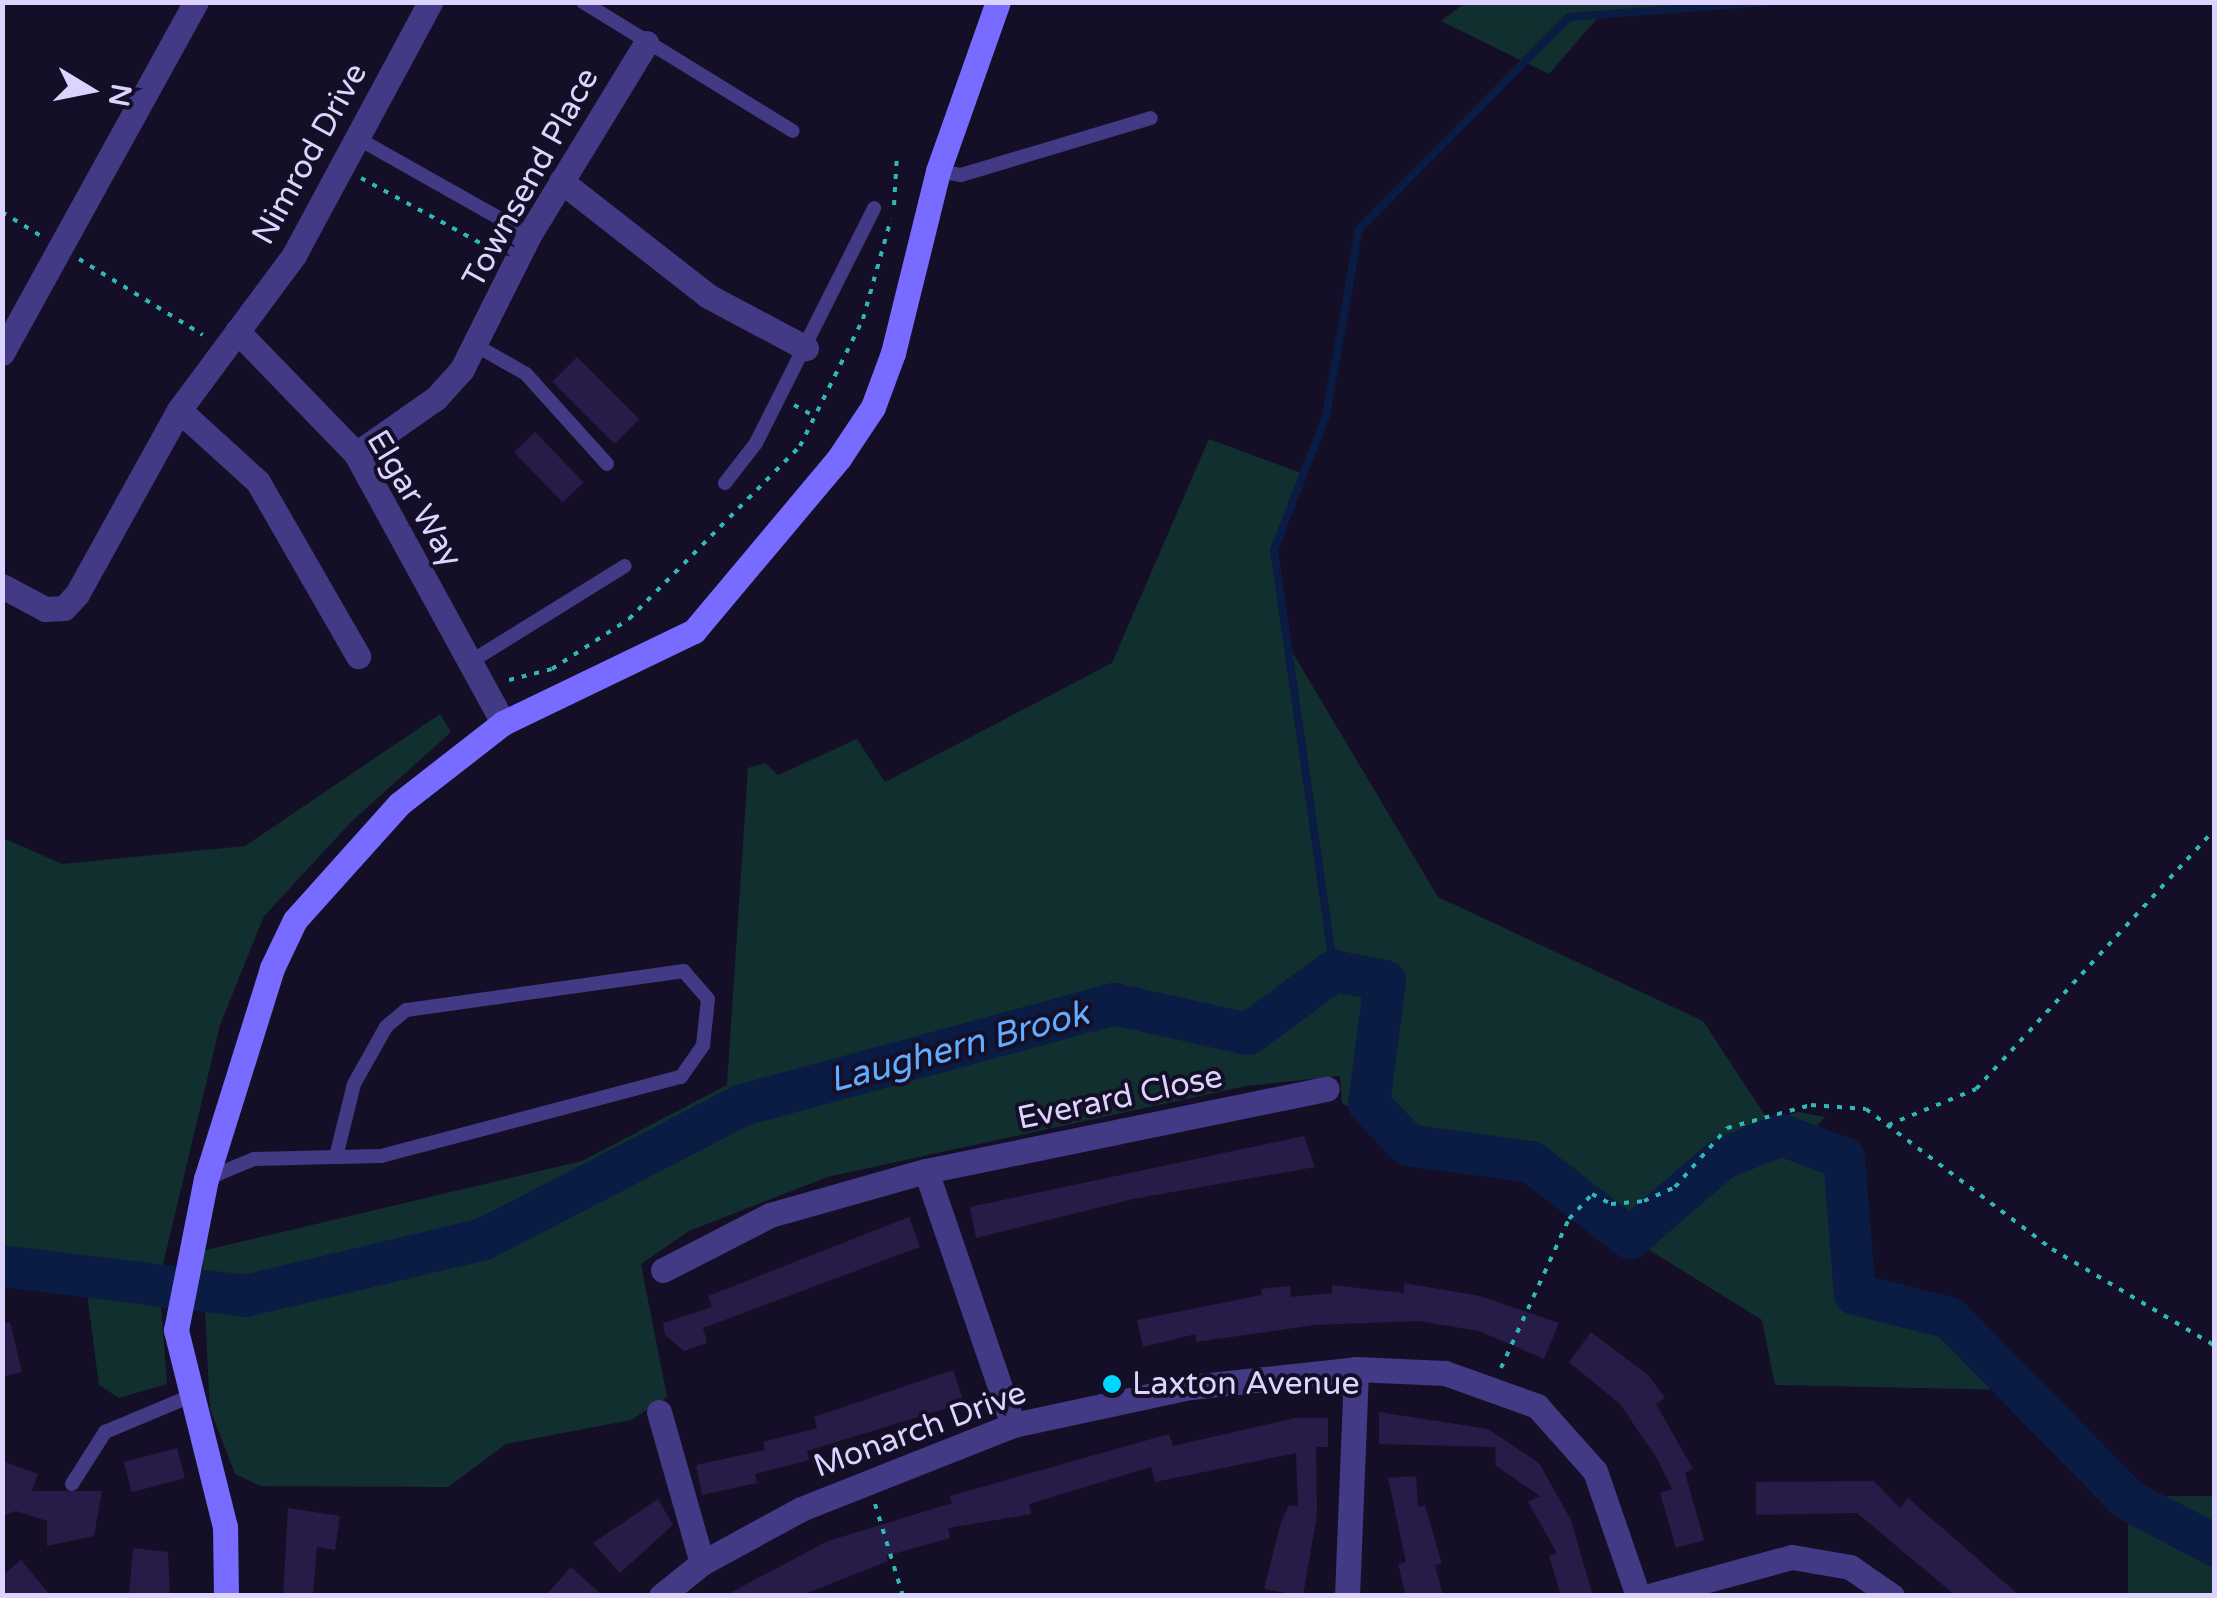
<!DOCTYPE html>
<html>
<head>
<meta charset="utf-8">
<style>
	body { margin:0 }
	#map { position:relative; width:2217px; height:1598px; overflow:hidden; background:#140f26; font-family:"Varela Round",sans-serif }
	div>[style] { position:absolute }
	.green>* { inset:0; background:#122f30; transform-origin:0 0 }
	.stream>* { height:8px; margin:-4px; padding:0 4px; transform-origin:4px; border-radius:4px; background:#0a1b44 }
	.river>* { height:42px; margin:-21px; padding:0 21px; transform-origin:21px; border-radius:21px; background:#0a1b44 }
	.building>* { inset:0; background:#271b47; transform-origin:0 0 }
	.path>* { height:4px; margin-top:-2px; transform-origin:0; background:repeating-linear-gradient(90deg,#2fb8b8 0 5px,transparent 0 13px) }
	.service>* { height:14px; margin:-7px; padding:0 7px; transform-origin:7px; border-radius:7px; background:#423a85 }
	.minor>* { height:25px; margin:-12.5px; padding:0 12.5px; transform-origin:12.5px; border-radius:12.5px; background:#423a85 }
	.secondary>* { height:25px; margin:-12.5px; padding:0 12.5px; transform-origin:12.5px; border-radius:12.5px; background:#786bff }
	.dots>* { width:28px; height:28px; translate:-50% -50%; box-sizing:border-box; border:5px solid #140f26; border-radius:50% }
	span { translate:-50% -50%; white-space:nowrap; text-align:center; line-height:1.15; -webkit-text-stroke:8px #140f26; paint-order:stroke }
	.street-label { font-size:32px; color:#dcd4ff }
	.poi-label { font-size:32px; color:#dcd4ff }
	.left { translate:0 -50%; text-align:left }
	.water-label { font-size:35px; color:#62acff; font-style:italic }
	.frame { position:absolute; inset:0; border:5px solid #dcd4ff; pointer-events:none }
	.north { position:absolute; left:40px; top:40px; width:100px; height:100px; -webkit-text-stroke:8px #140f26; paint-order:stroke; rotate:100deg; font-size:28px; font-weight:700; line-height:40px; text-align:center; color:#dcd4ff }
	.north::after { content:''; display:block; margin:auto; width:35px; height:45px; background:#dcd4ff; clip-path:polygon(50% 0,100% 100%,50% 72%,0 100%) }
</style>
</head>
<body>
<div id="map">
	<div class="green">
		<i style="clip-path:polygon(1465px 3px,1465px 2px,1768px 3px,1600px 15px,1549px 74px,1441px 21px)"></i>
		<i style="clip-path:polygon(1209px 439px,1304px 474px,1274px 550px,1291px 650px,1438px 897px,1703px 1021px,1768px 1120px,1799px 1112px,1825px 1117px,1812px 1131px,1844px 1158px,1855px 1294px,1950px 1318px,2015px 1390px,1775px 1385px,1762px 1320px,1630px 1238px,1531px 1162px,1408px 1145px,1342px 1103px,1340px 1076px,1246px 1086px,827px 1177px,689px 1231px,641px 1264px,667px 1397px,631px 1420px,506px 1444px,448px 1487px,261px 1486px,235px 1474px,210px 1409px,202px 1251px,582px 1161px,727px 1085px,748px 768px,765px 763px,778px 775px,857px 739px,885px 782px,1112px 663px)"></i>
		<i style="clip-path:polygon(440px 714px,451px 732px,352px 821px,264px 916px,220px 1025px,159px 1281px,167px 1384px,119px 1398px,99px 1385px,85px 1278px,3px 1266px,3px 838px,62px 864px,245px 846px)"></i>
		<i style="left:2214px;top:1496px;width:99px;height:86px;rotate:90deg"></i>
	</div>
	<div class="stream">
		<i style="left:1334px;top:971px;width:425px;rotate:-98.1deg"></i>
		<i style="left:1274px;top:550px;width:144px;rotate:-68.8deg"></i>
		<i style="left:1326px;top:416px;width:190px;rotate:-80deg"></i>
		<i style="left:1359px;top:229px;width:298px;rotate:-45.3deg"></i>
		<i style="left:1569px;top:17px;width:200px;rotate:-4.3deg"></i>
	</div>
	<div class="river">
		<i style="left:2px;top:1266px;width:245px;rotate:7deg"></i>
		<i style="left:245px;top:1296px;width:246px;rotate:-13.4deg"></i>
		<i style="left:484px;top:1239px;width:292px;rotate:-27.4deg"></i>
		<i style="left:743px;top:1105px;width:385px;rotate:-15.2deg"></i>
		<i style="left:1114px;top:1004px;width:137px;rotate:12.6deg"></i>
		<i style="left:1248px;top:1034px;width:107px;rotate:-36.2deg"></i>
		<i style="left:1334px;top:971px;width:52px;rotate:11.1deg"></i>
		<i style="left:1385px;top:981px;width:124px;rotate:97.4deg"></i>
		<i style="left:1369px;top:1104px;width:57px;rotate:46.4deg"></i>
		<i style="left:1408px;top:1145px;width:124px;rotate:7.9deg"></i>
		<i style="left:1531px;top:1162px;width:125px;rotate:37.5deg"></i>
		<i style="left:1630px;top:1238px;width:121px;rotate:-40.7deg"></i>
		<i style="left:1722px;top:1159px;width:64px;rotate:-22.1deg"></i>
		<i style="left:1781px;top:1135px;width:67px;rotate:20.1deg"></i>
		<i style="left:1844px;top:1158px;width:136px;rotate:85.4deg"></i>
		<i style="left:1855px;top:1294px;width:98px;rotate:14.2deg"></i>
		<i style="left:1950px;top:1318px;width:255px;rotate:45.6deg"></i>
		<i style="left:2128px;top:1500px;width:97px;rotate:27.6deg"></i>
	</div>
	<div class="building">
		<i style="left:577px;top:357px;width:88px;height:35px;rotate:45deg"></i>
		<i style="left:535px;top:432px;width:70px;height:29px;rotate:46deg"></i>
		<i style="clip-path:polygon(1304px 1136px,1315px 1167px,1133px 1199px,976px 1238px,970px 1207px)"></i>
		<i style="clip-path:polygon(909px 1217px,920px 1247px,703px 1328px,707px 1343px,684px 1351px,665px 1335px,663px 1323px,712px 1307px,708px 1296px)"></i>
		<i style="clip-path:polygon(1404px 1283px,1480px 1296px,1559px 1323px,1544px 1359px,1479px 1331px,1419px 1321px,1315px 1325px,1196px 1342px,1196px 1334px,1143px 1347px,1137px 1320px,1262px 1295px,1261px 1289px,1290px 1286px,1291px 1297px,1332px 1293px,1332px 1285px,1404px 1293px)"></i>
		<i style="clip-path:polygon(10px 1322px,22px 1372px,2px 1377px,2px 1323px)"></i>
		<i style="clip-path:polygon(1591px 1332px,1648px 1375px,1665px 1398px,1656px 1404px,1693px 1469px,1685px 1473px,1704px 1540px,1676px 1548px,1660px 1493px,1672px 1489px,1658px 1460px,1620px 1404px,1569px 1362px)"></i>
		<i style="clip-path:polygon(953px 1370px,964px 1403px,807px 1451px,809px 1460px,755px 1474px,757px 1483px,702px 1495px,696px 1465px,765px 1450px,763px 1442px,817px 1428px,814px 1417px)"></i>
		<i style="clip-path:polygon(1379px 1412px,1488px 1429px,1539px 1463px,1571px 1520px,1593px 1596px,1561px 1596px,1549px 1556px,1557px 1553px,1528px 1502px,1540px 1496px,1496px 1466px,1495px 1447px,1379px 1444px)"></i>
		<i style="clip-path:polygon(1295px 1418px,1328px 1418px,1328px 1447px,1316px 1447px,1317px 1515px,1303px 1596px,1264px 1589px,1280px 1525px,1289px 1505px,1298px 1507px,1296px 1453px,1155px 1482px,1151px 1467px,1029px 1504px,1031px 1514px,948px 1528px,950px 1538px,886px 1556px,888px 1561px,800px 1596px,724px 1596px,828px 1541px,952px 1503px,950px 1496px,1169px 1434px,1173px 1446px)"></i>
		<i style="left:177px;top:1448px;width:31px;height:55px;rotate:75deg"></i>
		<i style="clip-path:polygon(2px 1461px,38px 1474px,32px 1491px,102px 1491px,94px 1536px,47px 1546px,47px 1521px,16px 1511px,2px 1516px)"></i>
		<i style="clip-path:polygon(1416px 1476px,1418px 1507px,1425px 1505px,1442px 1564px,1435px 1565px,1443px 1596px,1406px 1596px,1398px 1564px,1406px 1562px,1388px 1478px)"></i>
		<i style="clip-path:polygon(1874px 1481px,1900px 1508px,1908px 1498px,2020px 1596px,1956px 1596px,1857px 1513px,1756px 1515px,1756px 1482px)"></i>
		<i style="clip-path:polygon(658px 1499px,673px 1525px,620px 1573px,593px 1543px)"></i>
		<i style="clip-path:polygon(288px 1508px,340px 1516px,335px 1550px,317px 1547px,313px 1596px,283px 1596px)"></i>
		<i style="clip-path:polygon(133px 1548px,168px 1552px,170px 1596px,129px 1596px)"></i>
		<i style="clip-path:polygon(21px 1560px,51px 1596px,2px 1596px,2px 1576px)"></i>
		<i style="clip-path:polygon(571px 1567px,603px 1596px,545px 1596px)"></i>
	</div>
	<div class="path">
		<i style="left:361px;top:178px;width:150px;rotate:28.6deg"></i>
		<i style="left:894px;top:205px;width:50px;rotate:-86.6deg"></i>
		<i style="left:2px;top:212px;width:46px;rotate:31.6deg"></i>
		<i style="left:79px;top:259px;width:145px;rotate:31.5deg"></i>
		<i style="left:794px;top:405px;width:25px;rotate:29deg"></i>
		<i style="left:509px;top:680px;width:44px;rotate:-14.3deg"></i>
		<i style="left:552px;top:669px;width:92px;rotate:-33deg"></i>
		<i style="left:629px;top:619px;width:243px;rotate:-45.3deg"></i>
		<i style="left:800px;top:446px;width:142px;rotate:-63.6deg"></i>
		<i style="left:863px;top:319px;width:104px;rotate:-74.4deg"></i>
		<i style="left:1888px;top:1125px;width:95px;rotate:-22.2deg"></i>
		<i style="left:1976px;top:1089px;width:352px;rotate:-47.4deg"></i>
		<i style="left:1501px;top:1368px;width:164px;rotate:-65.5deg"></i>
		<i style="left:1569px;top:1219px;width:34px;rotate:-47deg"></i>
		<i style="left:1592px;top:1194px;width:21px;rotate:28deg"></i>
		<i style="left:1611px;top:1204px;width:33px;rotate:-5deg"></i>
		<i style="left:1644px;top:1201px;width:34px;rotate:-24deg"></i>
		<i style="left:1675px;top:1187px;width:79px;rotate:-48.6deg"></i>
		<i style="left:1727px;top:1128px;width:87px;rotate:-15.3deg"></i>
		<i style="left:1811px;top:1105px;width:55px;rotate:4.2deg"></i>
		<i style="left:1866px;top:1109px;width:233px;rotate:37deg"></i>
		<i style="left:2052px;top:1249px;width:188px;rotate:30.7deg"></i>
		<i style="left:875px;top:1504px;width:96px;rotate:73.1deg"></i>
	</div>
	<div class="service">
		<i style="left:583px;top:2px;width:246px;rotate:31.6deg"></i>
		<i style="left:357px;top:138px;width:197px;rotate:29.4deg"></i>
		<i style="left:938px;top:171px;width:23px;rotate:10deg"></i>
		<i style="left:961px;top:175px;width:198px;rotate:-16.7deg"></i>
		<i style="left:477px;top:346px;width:56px;rotate:29.7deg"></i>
		<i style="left:526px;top:374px;width:121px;rotate:48deg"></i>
		<i style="left:725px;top:483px;width:51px;rotate:-52.2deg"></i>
		<i style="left:756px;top:443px;width:263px;rotate:-63.3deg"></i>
		<i style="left:470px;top:662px;width:182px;rotate:-31.8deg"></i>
		<i style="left:206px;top:1179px;width:52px;rotate:-22.6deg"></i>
		<i style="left:254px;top:1159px;width:82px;rotate:-1.4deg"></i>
		<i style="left:336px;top:1157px;width:45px;rotate:-1.3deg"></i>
		<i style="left:381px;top:1156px;width:310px;rotate:-14.8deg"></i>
		<i style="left:681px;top:1077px;width:39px;rotate:-55deg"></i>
		<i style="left:703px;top:1045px;width:46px;rotate:-83.8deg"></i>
		<i style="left:708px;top:999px;width:37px;rotate:-131deg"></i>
		<i style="left:684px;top:971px;width:281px;rotate:172deg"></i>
		<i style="left:406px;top:1010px;width:26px;rotate:140deg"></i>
		<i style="left:386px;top:1027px;width:65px;rotate:119.3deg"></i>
		<i style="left:354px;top:1084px;width:75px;rotate:103.9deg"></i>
		<i style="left:72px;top:1484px;width:62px;rotate:-57.6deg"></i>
		<i style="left:105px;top:1432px;width:95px;rotate:-22.8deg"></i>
	</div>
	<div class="minor">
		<i style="left:561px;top:181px;width:187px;rotate:38deg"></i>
		<i style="left:708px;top:296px;width:111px;rotate:28deg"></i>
		<i style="left:237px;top:331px;width:171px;rotate:45.9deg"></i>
		<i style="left:356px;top:454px;width:307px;rotate:61.3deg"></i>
		<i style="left:2px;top:353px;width:401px;rotate:-61.1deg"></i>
		<i style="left:179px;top:410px;width:107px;rotate:42.3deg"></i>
		<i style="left:258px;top:482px;width:201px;rotate:60.1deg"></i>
		<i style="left:356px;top:454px;width:98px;rotate:-35deg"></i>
		<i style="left:436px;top:398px;width:39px;rotate:-48deg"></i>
		<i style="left:462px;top:369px;width:150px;rotate:-63.4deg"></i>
		<i style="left:529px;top:235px;width:225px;rotate:-58.6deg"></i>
		<i style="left:2px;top:586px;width:49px;rotate:28.1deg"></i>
		<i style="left:45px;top:609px;width:19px;rotate:-3deg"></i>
		<i style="left:64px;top:608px;width:19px;rotate:-47deg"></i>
		<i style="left:77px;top:594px;width:210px;rotate:-61deg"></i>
		<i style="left:179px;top:410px;width:193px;rotate:-53.4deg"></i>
		<i style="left:294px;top:255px;width:287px;rotate:-61.7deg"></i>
		<i style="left:926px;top:1171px;width:268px;rotate:71.1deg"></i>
		<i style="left:663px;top:1270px;width:120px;rotate:-27.2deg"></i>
		<i style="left:770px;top:1215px;width:162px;rotate:-15.8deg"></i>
		<i style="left:926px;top:1171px;width:409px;rotate:-11.6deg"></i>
		<i style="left:659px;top:1412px;width:157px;rotate:74.1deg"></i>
		<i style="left:661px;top:1596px;width:53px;rotate:-38.8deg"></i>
		<i style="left:702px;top:1563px;width:113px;rotate:-28.6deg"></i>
		<i style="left:801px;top:1509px;width:228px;rotate:-21.6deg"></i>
		<i style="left:1013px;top:1425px;width:182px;rotate:-12.1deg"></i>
		<i style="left:1191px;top:1387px;width:166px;rotate:-6.2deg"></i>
		<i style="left:1356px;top:1369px;width:89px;rotate:2.6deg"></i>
		<i style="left:1445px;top:1373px;width:98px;rotate:19.7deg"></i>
		<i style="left:1537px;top:1406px;width:87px;rotate:48.3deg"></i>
		<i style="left:1595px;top:1471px;width:132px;rotate:71deg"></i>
		<i style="left:1347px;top:1596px;width:227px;rotate:-87.7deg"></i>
		<i style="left:1649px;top:1596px;width:148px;rotate:-15.3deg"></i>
		<i style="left:1792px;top:1557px;width:59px;rotate:9.8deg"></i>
		<i style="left:1850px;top:1567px;width:51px;rotate:34.6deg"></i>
	</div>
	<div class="secondary">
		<i style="left:226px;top:1596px;width:69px;rotate:-90.8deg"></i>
		<i style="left:225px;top:1527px;width:203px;rotate:-104deg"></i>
		<i style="left:176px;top:1330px;width:154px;rotate:-78.8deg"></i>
		<i style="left:206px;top:1179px;width:221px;rotate:-72.6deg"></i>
		<i style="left:272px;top:968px;width:53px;rotate:-64.4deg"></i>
		<i style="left:295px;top:920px;width:156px;rotate:-48.1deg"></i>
		<i style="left:399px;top:804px;width:132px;rotate:-37.9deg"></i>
		<i style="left:503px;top:723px;width:212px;rotate:-25.7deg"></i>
		<i style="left:694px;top:631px;width:226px;rotate:-50deg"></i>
		<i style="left:839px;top:458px;width:61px;rotate:-56.3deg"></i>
		<i style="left:873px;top:407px;width:58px;rotate:-69.7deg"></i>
		<i style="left:893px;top:353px;width:187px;rotate:-76.1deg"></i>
		<i style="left:938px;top:171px;width:179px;rotate:-70.5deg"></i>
	</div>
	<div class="dots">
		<i style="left:1112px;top:1384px;background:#00d5ff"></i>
	</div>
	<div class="street-label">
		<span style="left:310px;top:154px;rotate:-61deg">Nimrod Drive</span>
		<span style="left:531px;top:178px;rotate:-61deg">Townsend Place</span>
		<span style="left:414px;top:499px;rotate:59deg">Elgar Way</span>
		<span style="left:1120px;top:1098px;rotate:-12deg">Everard Close</span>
		<span style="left:920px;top:1430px;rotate:-20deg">Monarch Drive</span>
	</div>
	<div class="poi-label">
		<span class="left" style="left:1132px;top:1384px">Laxton Avenue</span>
	</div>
	<div class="water-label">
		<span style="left:959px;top:1047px;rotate:-15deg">Laughern Brook</span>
	</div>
	<div class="frame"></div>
	<div class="north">N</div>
</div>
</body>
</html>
